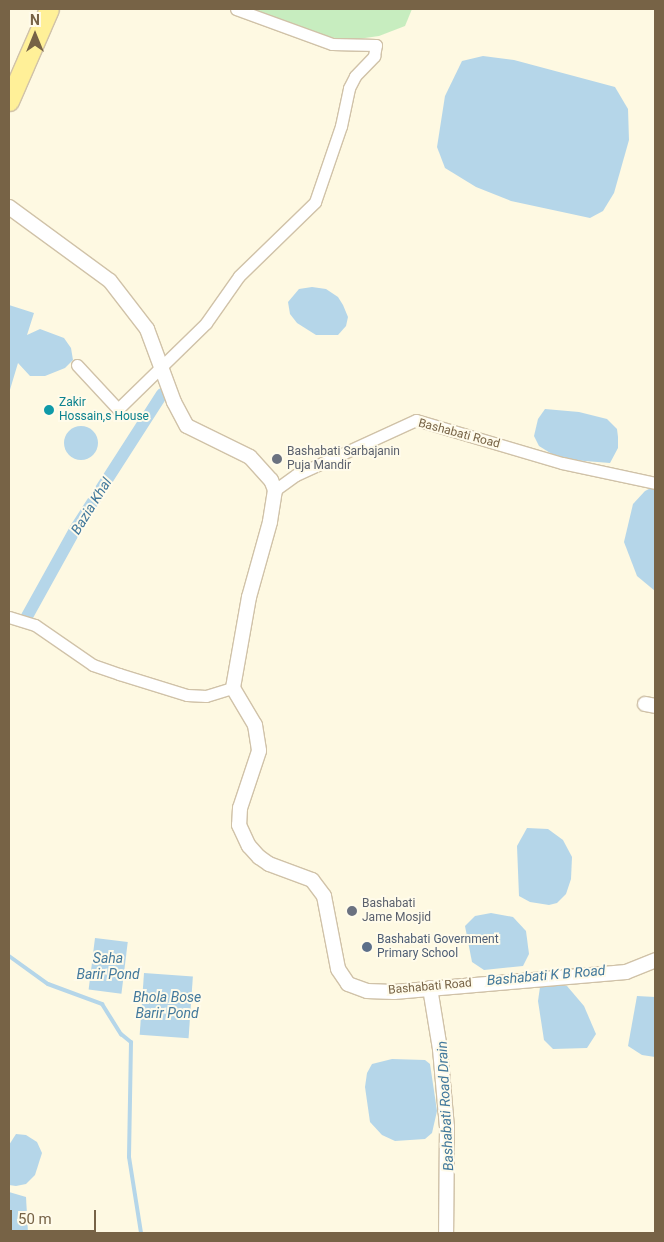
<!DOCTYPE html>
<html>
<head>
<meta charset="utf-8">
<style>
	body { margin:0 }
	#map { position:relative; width:664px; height:1242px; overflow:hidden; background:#fef9e2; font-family:Roboto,sans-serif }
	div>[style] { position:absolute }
	.green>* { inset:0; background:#c7edbf }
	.water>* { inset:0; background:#b5d6e9; transform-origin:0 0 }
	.round { border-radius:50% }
	.stream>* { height:4px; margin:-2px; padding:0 2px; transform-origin:2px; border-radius:2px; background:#b5d6e9 }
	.canal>* { height:12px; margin:-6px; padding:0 6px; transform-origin:6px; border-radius:6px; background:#b5d6e9 }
	.roads { filter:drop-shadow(1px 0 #d0c2a8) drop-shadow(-1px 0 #d0c2a8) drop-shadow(0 1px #d0c2a8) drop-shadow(0 -1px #d0c2a8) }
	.minor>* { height:11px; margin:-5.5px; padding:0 5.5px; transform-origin:5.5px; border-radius:5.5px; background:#fff }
	.tertiary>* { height:14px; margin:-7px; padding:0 7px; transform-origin:7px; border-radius:7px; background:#fff }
	.primary>* { height:19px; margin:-9.5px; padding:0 9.5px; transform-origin:9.5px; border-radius:9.5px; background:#fff098 }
	.dots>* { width:14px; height:14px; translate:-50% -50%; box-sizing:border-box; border:2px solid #fffbea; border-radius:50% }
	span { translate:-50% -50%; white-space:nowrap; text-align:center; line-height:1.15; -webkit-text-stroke:4px #fffbea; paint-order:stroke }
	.culture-label { font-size:12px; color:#0d838f }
	.left { translate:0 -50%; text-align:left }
	.street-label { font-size:12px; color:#776346 }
	.worship-label { font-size:12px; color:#5b616d }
	.service-label { font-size:12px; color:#4e5e75 }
	.water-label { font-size:14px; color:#43799c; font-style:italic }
	.frame { position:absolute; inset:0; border:10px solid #776346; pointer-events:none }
	.north { position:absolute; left:10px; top:10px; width:50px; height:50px; -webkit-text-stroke:4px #fffbea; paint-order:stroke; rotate:0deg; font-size:14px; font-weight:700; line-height:20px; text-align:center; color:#776346 }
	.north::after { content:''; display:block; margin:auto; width:18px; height:22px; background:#776346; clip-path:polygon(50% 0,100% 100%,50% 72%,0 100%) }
	.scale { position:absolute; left:10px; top:1210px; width:86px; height:22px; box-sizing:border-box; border:2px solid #776346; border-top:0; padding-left:6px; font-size:15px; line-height:18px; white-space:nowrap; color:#776346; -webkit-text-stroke:4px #fffbea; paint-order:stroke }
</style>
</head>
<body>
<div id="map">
	<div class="green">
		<i style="clip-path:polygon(245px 9px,412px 9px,405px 26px,379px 36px,351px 40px,328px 37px)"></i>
	</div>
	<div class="water">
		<i style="clip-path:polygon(483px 56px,514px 60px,615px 87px,628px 109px,629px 140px,614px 193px,603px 211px,590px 218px,511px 201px,476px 187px,445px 168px,437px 147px,445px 96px,462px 61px)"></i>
		<i style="clip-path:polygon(312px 287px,326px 289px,338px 297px,343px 305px,348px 317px,346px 326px,338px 335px,316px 335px,297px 323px,290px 314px,288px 302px,299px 289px)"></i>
		<i style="clip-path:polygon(9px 305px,34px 313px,27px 335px,40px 329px,64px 338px,71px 348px,73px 360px,65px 368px,45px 376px,30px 376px,18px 363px,9px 393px)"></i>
		<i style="clip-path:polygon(545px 409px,579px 412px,607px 419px,617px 429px,618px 437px,618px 448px,610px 463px,560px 459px,539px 446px,534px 436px,538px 419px)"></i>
		<i class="round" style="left:64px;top:426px;width:34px;height:34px"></i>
		<i style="clip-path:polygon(655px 486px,655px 591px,637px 576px,624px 542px,633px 504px,645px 491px)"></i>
		<i style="clip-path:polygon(527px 828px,548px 829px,563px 840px,572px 857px,571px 879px,566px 894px,557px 903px,549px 905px,530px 902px,519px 896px,517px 846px)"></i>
		<i style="clip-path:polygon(491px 913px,513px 917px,526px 931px,529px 954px,523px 966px,484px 970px,472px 962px,465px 926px,475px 916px)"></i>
		<i style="left:95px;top:938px;width:33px;height:52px;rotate:7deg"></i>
		<i style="left:144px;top:973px;width:49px;height:62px;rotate:4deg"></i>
		<i style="clip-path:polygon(551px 983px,567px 986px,584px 1006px,596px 1034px,587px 1048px,553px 1049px,544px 1040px,538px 1001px,540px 987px)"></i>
		<i style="clip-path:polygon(637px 996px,655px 997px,655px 1057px,642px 1055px,628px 1046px)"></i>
		<i style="clip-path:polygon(392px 1059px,425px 1060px,430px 1064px,437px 1111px,432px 1133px,425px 1139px,395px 1141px,382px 1135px,370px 1122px,365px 1087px,367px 1073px,372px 1064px)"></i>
		<i style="clip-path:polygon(16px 1134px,26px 1135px,37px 1142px,42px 1153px,35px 1175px,26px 1184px,16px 1186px,9px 1185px,9px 1145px)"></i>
		<i style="clip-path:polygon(9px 1192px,26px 1197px,28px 1233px,9px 1233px)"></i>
	</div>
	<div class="stream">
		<i style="left:9px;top:956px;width:48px;rotate:35.7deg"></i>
		<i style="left:48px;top:984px;width:58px;rotate:20.3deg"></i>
		<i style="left:102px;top:1004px;width:36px;rotate:58deg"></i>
		<i style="left:121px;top:1034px;width:13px;rotate:39deg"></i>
		<i style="left:131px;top:1042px;width:115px;rotate:91deg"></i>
		<i style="left:129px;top:1157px;width:77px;rotate:81deg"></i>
	</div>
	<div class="canal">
		<i style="left:25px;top:620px;width:105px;rotate:-61deg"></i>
		<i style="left:76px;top:528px;width:159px;rotate:-57.3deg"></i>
	</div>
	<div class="roads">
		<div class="minor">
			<i style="left:77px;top:365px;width:60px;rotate:47deg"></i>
			<i style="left:118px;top:409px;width:123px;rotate:-44.3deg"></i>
			<i style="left:206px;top:323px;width:57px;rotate:-54.9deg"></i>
			<i style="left:239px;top:276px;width:106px;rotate:-44.2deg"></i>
			<i style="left:315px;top:202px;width:80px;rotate:-71.1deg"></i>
			<i style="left:341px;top:126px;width:39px;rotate:-78deg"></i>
			<i style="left:349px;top:88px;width:13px;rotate:-63deg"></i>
			<i style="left:355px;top:76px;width:28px;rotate:-46deg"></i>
			<i style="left:374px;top:56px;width:11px;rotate:-80deg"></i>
			<i style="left:376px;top:45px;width:44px;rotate:-178.7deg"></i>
			<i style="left:332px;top:44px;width:102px;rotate:-160deg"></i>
			<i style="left:275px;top:490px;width:26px;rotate:-36deg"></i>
			<i style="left:296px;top:475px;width:132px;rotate:-24.6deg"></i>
			<i style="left:416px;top:420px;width:152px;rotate:16.4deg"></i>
			<i style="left:562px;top:463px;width:95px;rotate:12.1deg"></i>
			<i style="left:9px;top:617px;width:27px;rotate:17deg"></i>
			<i style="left:35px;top:625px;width:70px;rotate:34.6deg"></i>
			<i style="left:93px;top:665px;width:28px;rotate:19deg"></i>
			<i style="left:119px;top:674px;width:71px;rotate:17.2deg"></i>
			<i style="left:187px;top:695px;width:19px;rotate:3deg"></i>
			<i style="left:206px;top:696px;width:28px;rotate:-17deg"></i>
		</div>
		<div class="tertiary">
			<i style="left:9px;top:207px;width:125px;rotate:36.2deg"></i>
			<i style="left:110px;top:281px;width:61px;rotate:52.4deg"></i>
			<i style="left:147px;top:329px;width:78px;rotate:69.7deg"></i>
			<i style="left:174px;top:402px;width:27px;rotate:62deg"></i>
			<i style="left:187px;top:426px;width:70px;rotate:26.2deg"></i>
			<i style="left:250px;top:457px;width:31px;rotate:48deg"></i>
			<i style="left:271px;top:480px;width:11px;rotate:68deg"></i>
			<i style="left:275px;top:490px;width:32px;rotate:99deg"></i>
			<i style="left:270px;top:522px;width:78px;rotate:105.6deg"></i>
			<i style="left:249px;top:597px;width:92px;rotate:100deg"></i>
			<i style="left:233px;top:688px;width:43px;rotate:59.3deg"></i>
			<i style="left:255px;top:725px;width:26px;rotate:81deg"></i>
			<i style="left:259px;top:751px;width:60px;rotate:108.4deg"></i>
			<i style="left:240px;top:808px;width:17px;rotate:93deg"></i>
			<i style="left:239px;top:825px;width:23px;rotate:65deg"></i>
			<i style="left:249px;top:846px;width:15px;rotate:48deg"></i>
			<i style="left:259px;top:857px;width:12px;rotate:35deg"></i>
			<i style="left:269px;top:864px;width:46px;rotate:20.4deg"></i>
			<i style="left:312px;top:880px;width:20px;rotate:53deg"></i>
			<i style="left:324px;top:896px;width:74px;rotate:79.1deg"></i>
			<i style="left:338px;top:969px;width:18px;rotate:56deg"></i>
			<i style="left:348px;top:984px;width:20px;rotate:20deg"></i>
			<i style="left:367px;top:991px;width:27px;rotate:2deg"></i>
			<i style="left:394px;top:992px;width:233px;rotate:-4.9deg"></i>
			<i style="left:626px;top:972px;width:31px;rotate:-22deg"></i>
			<i style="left:645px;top:704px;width:10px;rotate:11deg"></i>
			<i style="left:430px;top:988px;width:62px;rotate:80.7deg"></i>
			<i style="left:440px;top:1049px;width:78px;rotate:84.9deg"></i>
			<i style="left:447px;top:1127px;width:106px;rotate:90.5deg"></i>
		</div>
		<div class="primary">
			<i style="left:9px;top:101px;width:100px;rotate:-66.5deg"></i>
		</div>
	</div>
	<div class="dots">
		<i style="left:49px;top:410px;background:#0f9aa8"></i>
		<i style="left:277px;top:459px;background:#6b7280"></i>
		<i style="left:352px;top:911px;background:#6b7280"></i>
		<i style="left:367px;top:947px;background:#5c6f8a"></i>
	</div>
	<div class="culture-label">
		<span class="left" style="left:59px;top:410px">Zakir<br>Hossain,s House</span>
	</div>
	<div class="street-label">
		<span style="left:459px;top:434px;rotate:15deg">Bashabati Road</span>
		<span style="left:430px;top:987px;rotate:-5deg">Bashabati Road</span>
	</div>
	<div class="worship-label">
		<span class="left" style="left:287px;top:459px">Bashabati Sarbajanin<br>Puja Mandir</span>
		<span class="left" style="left:362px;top:911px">Bashabati<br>Jame Mosjid</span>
	</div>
	<div class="service-label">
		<span class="left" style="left:377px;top:947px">Bashabati Government<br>Primary School</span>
	</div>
	<div class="water-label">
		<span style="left:91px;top:506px;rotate:-58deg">Bazia Khal</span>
		<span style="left:108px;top:966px">Saha<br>Barir Pond</span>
		<span style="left:546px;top:975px;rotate:-5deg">Bashabati K B Road</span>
		<span style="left:167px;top:1005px">Bhola Bose<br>Barir Pond</span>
		<span style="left:445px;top:1106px;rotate:-93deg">Bashabati Road Drain</span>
	</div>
	<div class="frame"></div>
	<div class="north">N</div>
	<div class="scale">50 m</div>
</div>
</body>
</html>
